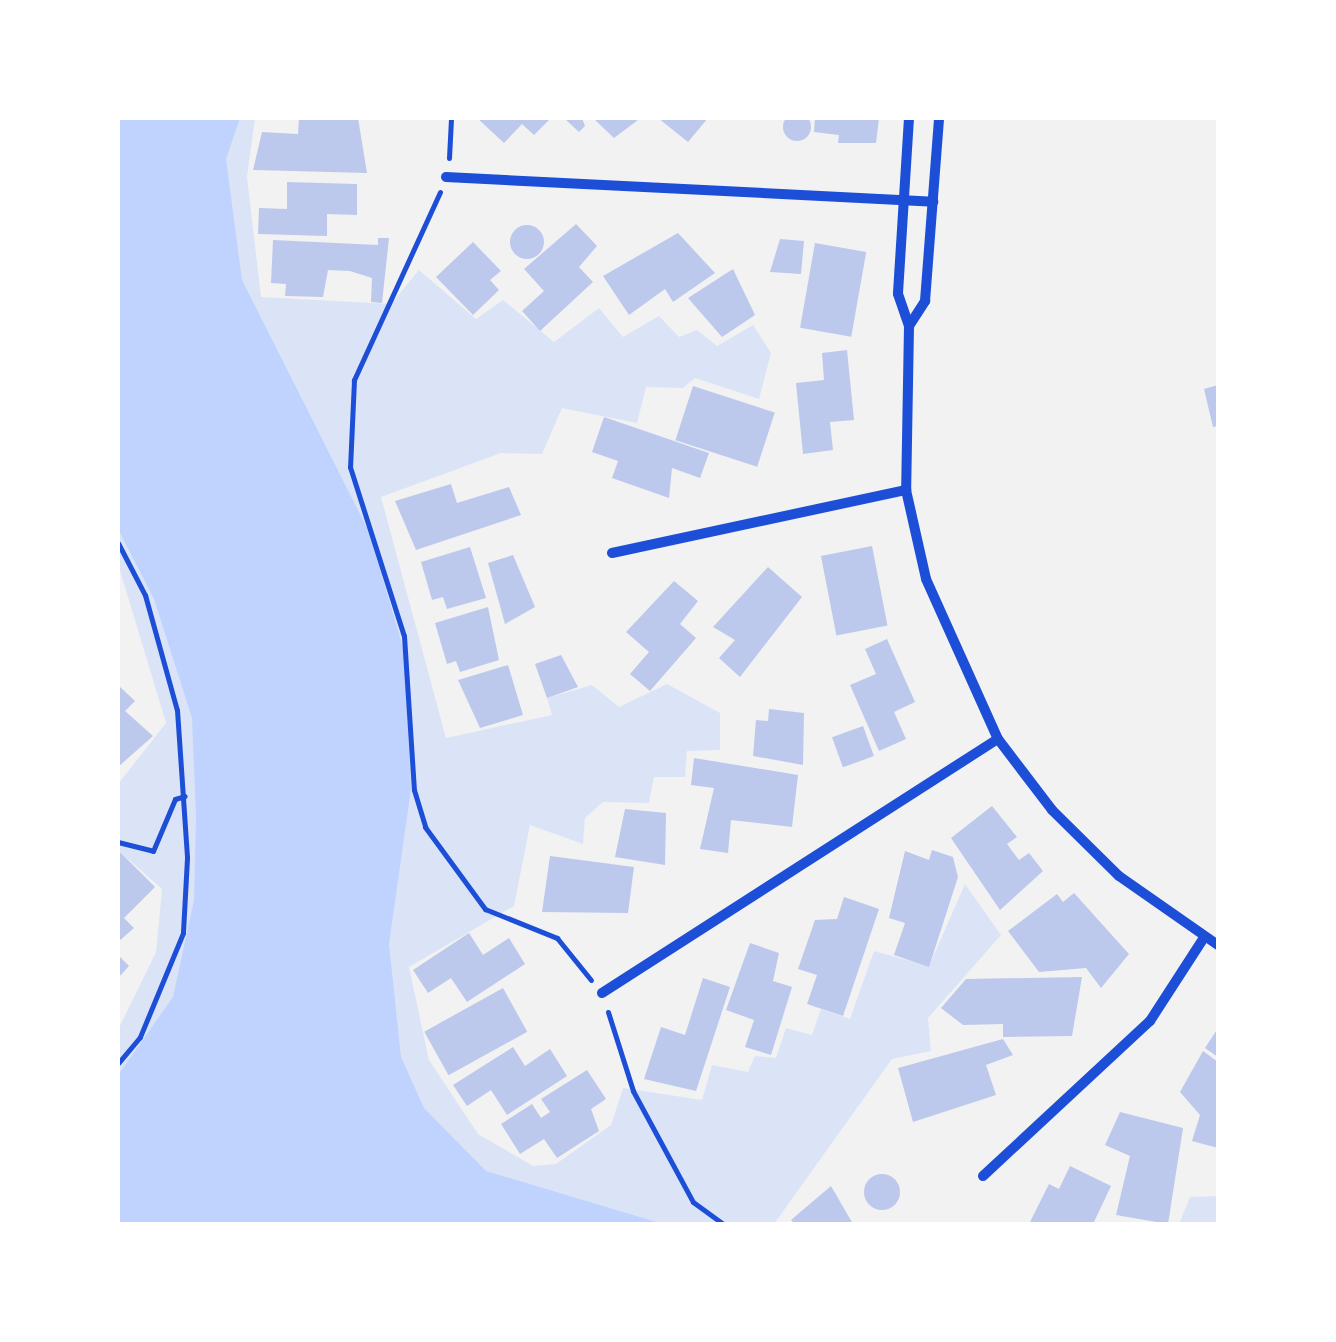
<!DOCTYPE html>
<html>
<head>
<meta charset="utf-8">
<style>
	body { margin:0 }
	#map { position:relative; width:1336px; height:1342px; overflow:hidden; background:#f2f2f2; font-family:Cabin,sans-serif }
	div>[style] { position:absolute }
	.green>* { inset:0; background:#dbe4f7 }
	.water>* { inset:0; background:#bfd3fe }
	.building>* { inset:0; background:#bdc9ec; transform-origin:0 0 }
	.round { border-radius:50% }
	.path>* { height:5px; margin:-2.5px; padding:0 2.5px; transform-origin:2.5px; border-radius:2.5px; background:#1d4ed8 }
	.minor>* { height:10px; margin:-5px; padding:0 5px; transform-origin:5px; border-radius:5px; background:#1d4ed8 }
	span { translate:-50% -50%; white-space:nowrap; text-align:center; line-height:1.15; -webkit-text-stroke:10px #fff; paint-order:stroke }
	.frame { position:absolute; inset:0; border:120px solid #fff; pointer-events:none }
</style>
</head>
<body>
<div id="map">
	<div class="green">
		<i style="clip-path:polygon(118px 118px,255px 118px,247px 177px,261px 297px,391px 304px,419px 270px,476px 319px,503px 300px,554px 342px,599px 308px,623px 337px,659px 316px,679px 337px,697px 330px,717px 346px,753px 325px,771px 353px,759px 399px,695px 378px,683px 388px,646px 387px,637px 423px,562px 408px,542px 454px,501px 453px,381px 497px,446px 738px,552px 715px,547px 698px,592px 685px,619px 707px,667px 684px,720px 713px,720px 750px,687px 751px,685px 777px,654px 777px,649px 803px,603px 802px,585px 818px,583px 844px,530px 825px,514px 906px,409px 967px,429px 1060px,478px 1134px,533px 1166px,556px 1164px,611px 1125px,623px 1088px,702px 1100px,712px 1065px,748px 1072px,755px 1056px,776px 1058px,786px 1028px,812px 1035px,821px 1009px,850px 1019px,874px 951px,929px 966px,965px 884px,1001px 935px,928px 1018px,931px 1051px,892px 1059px,774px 1224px,118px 1224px,118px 1030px,156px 952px,162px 889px,118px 850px,118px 784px,166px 723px,118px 564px)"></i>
		<i style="clip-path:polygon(1218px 1196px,1218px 1224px,1179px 1224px,1190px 1197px)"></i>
	</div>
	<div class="water">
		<i style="clip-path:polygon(118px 118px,240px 118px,226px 159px,242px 280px,369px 532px,404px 651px,411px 789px,389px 944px,401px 1057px,424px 1108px,486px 1171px,663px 1224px,118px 1224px,118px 1075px,173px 997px,194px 900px,196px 817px,192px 718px,154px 599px,118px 529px)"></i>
	</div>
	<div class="building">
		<i class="round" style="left:783px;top:113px;width:28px;height:28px"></i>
		<i style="clip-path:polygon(299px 118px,358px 118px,367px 173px,253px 170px,262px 132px,298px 134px)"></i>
		<i style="clip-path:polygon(477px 118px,551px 118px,534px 135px,522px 124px,504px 143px)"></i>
		<i style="clip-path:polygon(564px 118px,582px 118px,585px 126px,579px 132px)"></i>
		<i style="clip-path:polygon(593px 118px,635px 118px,638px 120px,614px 138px)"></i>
		<i style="clip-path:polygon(658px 118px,708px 118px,688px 142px)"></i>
		<i style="clip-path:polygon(815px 118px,879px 118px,876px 143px,838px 143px,839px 135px,814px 132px)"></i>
		<i style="clip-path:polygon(287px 182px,357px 184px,357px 215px,327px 214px,327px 236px,258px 234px,259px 208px,287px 209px)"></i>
		<i style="clip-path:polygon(576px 224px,597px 246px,579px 267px,593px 282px,540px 331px,522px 311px,544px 291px,524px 269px)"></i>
		<i class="round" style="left:510px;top:225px;width:34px;height:34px"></i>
		<i style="clip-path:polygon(678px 233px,715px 273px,673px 302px,665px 289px,629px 315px,603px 276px)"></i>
		<i style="clip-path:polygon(378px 238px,389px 238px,382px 303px,371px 302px,372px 278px,350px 271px,328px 270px,323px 297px,285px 296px,286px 284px,271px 283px,273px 240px,378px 245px)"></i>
		<i style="clip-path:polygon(780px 239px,804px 241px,801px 274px,770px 272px)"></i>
		<i style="clip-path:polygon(473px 242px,501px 271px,490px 280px,499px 290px,473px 315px,436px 277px)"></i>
		<i style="left:815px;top:243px;width:52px;height:86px;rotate:10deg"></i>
		<i style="clip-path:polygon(733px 269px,755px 315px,722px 337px,688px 298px)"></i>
		<i style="clip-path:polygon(847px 350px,854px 420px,830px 422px,833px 450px,803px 454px,796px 383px,824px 380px,822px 353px)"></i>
		<i style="clip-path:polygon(1218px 385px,1218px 426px,1213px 427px,1204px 389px)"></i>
		<i style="left:693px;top:386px;width:86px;height:57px;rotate:18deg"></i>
		<i style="clip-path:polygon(604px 417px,709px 453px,700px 478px,672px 468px,669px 498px,612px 478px,618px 461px,592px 452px)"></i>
		<i style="clip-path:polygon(451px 484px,457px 503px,509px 487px,521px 515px,416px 550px,395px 501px)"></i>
		<i style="left:872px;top:546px;width:81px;height:52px;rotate:79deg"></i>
		<i style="clip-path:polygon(470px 547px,486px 598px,447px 609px,443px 597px,432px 600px,421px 562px)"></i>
		<i style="clip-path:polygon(513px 555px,535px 607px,505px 624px,488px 563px)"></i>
		<i style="clip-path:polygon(768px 567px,802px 597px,740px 677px,719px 658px,735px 640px,713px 627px)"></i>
		<i style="clip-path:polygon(674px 581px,698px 601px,680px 624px,696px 638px,650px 691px,630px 674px,649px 652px,626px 632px)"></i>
		<i style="clip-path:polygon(488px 607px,499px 660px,460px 672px,456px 661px,447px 664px,435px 623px)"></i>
		<i style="clip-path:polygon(887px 639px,915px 702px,894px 712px,906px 739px,879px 751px,850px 685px,876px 674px,865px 649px)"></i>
		<i style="clip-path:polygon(561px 655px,578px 687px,547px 698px,535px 664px)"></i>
		<i style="clip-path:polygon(508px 665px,523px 715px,480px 728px,458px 680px)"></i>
		<i style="clip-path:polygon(118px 685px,135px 701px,125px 711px,153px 736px,118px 767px)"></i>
		<i style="clip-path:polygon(769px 709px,804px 713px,803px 765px,753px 756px,756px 720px,768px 721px)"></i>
		<i style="left:863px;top:726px;width:32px;height:33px;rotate:70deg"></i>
		<i style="clip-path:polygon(694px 758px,798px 775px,792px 827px,731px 820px,728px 853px,700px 849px,714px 788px,691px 785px)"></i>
		<i style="clip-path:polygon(992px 806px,1017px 837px,1007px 844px,1019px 860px,1029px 853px,1043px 871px,1000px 910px,951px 838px)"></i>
		<i style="clip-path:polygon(625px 809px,666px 813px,665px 865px,615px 857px)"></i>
		<i style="clip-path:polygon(118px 850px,155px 887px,124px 918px,134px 928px,118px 942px)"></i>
		<i style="clip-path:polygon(932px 850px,953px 857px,958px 877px,929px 967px,894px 955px,905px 923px,889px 918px,905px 851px,929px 860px)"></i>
		<i style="clip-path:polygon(550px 856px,634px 867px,628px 913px,542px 912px)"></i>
		<i style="clip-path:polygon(1074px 893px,1129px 954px,1101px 988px,1086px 968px,1039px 972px,1008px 931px,1057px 894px,1063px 902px)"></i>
		<i style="clip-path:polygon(844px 897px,879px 909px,843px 1016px,807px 1004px,817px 975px,798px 969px,815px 920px,837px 919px)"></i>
		<i style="clip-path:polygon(469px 933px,483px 955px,509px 938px,525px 964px,467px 1002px,451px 978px,428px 993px,413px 970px)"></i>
		<i style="clip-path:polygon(750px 943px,779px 953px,773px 981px,792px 987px,771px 1055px,745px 1047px,754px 1020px,726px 1010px)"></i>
		<i style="clip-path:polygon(118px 955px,129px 966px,118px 978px)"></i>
		<i style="clip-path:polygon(1082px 977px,1072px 1036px,1003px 1037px,1003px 1024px,963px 1025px,941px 1008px,966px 979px)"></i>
		<i style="clip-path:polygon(703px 978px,730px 987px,696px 1091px,644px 1079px,661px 1027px,685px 1035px)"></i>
		<i style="left:503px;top:988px;width:50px;height:90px;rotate:61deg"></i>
		<i style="clip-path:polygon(1218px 1028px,1218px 1057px,1205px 1048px)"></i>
		<i style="clip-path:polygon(1003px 1039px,1013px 1055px,986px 1065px,996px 1095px,913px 1122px,898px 1068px)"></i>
		<i style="clip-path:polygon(513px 1047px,525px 1066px,550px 1049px,567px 1076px,507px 1115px,491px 1090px,467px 1106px,453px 1085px)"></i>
		<i style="clip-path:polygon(1203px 1051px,1218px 1062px,1218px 1148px,1192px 1141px,1200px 1115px,1180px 1092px)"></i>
		<i style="clip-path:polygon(587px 1070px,606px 1099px,591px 1109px,599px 1131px,557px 1158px,544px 1139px,520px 1154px,501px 1124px,532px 1104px,541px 1118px,550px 1112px,541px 1099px)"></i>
		<i style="clip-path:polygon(1120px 1112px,1183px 1128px,1168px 1224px,1116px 1215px,1130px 1156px,1105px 1145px)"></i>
		<i style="clip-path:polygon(1070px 1166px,1111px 1186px,1093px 1224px,1029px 1224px,1049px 1184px,1059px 1189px)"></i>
		<i class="round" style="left:864px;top:1174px;width:36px;height:36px"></i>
		<i style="clip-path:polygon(831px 1186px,853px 1224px,795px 1224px,791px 1220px)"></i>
	</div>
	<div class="path">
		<i style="left:449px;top:158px;width:40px;rotate:-87.1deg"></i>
		<i style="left:440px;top:192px;width:207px;rotate:114.6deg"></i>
		<i style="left:354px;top:380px;width:87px;rotate:92.6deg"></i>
		<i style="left:350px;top:467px;width:177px;rotate:72.3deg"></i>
		<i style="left:404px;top:636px;width:154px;rotate:86.3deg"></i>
		<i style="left:414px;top:790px;width:39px;rotate:73deg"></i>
		<i style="left:425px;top:827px;width:102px;rotate:53.8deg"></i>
		<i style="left:485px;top:909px;width:78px;rotate:21.9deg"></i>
		<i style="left:557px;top:938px;width:54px;rotate:51deg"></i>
		<i style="left:118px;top:543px;width:59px;rotate:62.6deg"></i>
		<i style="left:145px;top:595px;width:119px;rotate:74.5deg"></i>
		<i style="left:177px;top:710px;width:148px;rotate:86.1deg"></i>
		<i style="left:187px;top:858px;width:75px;rotate:93.1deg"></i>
		<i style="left:183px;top:933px;width:113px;rotate:112.5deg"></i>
		<i style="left:140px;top:1037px;width:34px;rotate:130deg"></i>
		<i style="left:118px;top:842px;width:36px;rotate:14deg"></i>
		<i style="left:153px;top:851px;width:56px;rotate:-67.1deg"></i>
		<i style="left:175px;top:799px;width:10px;rotate:-17deg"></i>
		<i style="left:608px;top:1012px;width:83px;rotate:72.4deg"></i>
		<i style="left:633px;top:1091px;width:126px;rotate:61.6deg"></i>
		<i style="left:693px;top:1202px;width:37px;rotate:36deg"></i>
	</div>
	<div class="minor">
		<i style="left:909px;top:118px;width:176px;rotate:93.6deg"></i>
		<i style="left:898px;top:294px;width:34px;rotate:71deg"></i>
		<i style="left:909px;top:326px;width:164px;rotate:91deg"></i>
		<i style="left:906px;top:490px;width:91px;rotate:77.3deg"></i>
		<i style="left:926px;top:579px;width:175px;rotate:65.8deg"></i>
		<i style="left:998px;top:739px;width:89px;rotate:52.7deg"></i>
		<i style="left:1052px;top:810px;width:94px;rotate:44.6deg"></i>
		<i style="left:1119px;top:876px;width:121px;rotate:34.9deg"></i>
		<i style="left:446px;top:177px;width:488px;rotate:2.9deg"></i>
		<i style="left:909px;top:326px;width:30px;rotate:-57deg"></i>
		<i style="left:925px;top:301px;width:184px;rotate:-85.6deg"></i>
		<i style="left:612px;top:553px;width:301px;rotate:-12.1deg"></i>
		<i style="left:602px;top:993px;width:470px;rotate:-32.7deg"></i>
		<i style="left:983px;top:1176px;width:228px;rotate:-42.9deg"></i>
		<i style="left:1150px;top:1021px;width:98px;rotate:-57.1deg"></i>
	</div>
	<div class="frame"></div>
</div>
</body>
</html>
